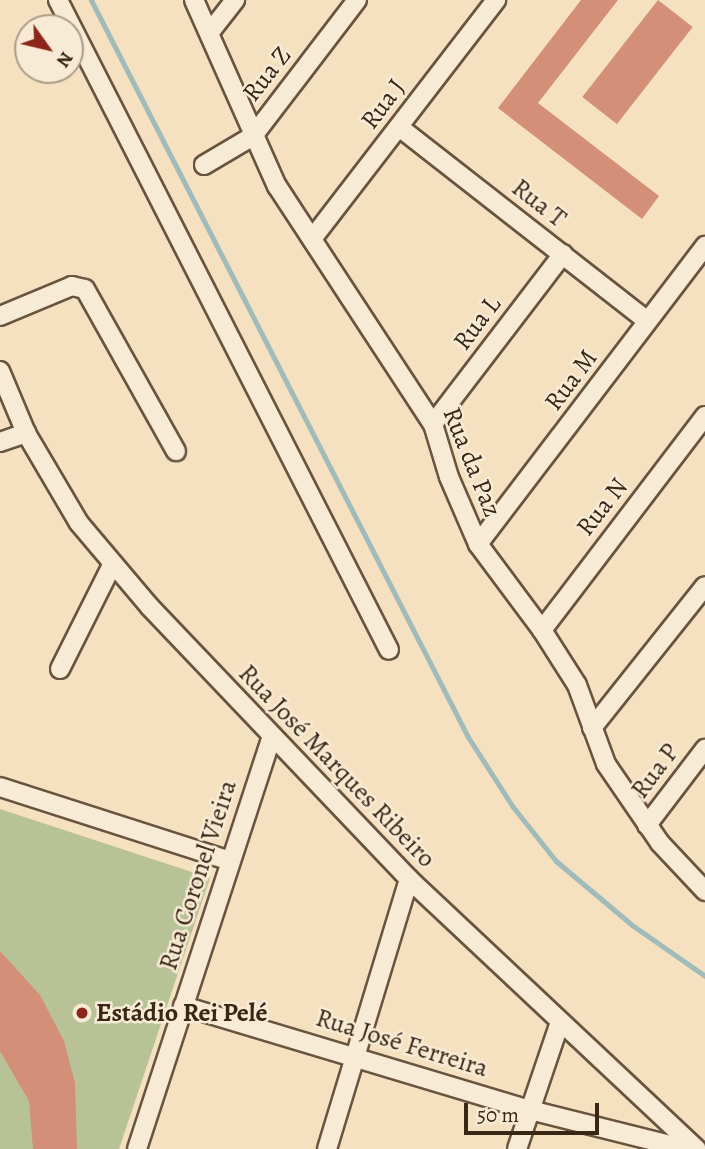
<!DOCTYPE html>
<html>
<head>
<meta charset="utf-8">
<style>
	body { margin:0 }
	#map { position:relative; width:705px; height:1149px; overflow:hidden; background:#f5e0c0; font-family:Alegreya,serif }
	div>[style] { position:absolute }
	.green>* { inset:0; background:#b7c396 }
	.stream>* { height:5px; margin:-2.5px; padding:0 2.5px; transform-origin:2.5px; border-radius:2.5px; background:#9fbbba }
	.building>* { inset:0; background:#d38f77; transform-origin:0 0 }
	.roads { filter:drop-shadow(2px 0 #68543f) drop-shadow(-2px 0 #68543f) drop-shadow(0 2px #68543f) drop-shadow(0 -2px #68543f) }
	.street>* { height:18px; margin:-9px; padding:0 9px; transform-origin:9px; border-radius:9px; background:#f8ebd6 }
	.dots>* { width:19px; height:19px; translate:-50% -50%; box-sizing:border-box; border:4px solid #f8ebd6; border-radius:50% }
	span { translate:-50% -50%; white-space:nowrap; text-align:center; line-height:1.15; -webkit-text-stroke:5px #f8ebd6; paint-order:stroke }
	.street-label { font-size:26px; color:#392614 }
	.poi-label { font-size:26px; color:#392614; font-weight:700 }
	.left { translate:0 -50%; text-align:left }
	.north { position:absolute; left:14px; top:14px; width:70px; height:70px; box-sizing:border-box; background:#f8ebd6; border:2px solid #ac9c88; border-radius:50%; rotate:124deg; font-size:19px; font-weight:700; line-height:28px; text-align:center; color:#392614 }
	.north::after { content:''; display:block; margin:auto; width:24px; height:32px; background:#8f2418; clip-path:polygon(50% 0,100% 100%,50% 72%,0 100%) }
	.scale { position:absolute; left:464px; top:1103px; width:135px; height:32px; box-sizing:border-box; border:4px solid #392614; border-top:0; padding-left:9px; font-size:21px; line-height:24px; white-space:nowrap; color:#392614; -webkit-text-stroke:5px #f8ebd6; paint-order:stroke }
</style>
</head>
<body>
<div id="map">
	<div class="green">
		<i style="clip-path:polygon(0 809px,210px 878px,119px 1149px,0 1149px)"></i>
	</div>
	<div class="stream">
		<i style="left:91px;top:0;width:828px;rotate:62.91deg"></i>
		<i style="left:468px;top:737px;width:83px;rotate:57.3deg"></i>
		<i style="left:513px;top:807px;width:69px;rotate:51.5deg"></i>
		<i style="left:556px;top:861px;width:99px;rotate:40.1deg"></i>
		<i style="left:632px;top:925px;width:89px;rotate:34.9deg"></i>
	</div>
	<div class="building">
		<i style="clip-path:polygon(581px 0,618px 0,538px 103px,659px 196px,642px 219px,498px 108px)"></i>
		<i style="left:658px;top:0;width:44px;height:123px;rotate:38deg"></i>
		<i style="clip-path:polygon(0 951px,40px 995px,64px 1041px,75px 1083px,77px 1149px,33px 1149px,29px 1101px,0 1051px)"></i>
	</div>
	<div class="roads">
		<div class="street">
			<i style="left:58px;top:0;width:729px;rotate:63.01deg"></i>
			<i style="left:194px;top:0;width:204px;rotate:66deg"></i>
			<i style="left:277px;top:186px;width:285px;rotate:56.8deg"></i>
			<i style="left:433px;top:424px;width:55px;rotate:73.2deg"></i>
			<i style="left:449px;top:477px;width:73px;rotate:66.6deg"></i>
			<i style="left:478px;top:544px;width:107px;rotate:53.3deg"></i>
			<i style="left:542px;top:630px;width:65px;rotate:57.5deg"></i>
			<i style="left:577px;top:685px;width:84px;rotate:69.8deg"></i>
			<i style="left:606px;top:764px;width:96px;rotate:55.6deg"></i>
			<i style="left:660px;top:843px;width:66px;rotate:46.8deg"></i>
			<i style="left:210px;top:32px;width:41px;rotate:-52deg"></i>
			<i style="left:399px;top:127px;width:315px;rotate:38deg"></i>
			<i style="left:204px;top:165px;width:57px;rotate:-30.6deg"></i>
			<i style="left:253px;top:136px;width:171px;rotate:-52.6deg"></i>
			<i style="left:312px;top:239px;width:302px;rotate:-52.4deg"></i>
			<i style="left:0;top:316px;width:78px;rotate:-22.6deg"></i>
			<i style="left:72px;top:286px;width:13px;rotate:13deg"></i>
			<i style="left:85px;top:289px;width:186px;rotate:60.7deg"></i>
			<i style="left:0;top:371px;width:67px;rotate:67.2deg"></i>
			<i style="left:26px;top:433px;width:104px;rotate:59.5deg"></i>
			<i style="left:79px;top:523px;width:110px;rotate:49.8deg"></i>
			<i style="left:150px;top:607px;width:376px;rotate:46.4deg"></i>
			<i style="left:409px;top:879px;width:395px;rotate:43.2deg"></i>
			<i style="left:433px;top:424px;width:214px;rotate:-52.6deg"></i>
			<i style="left:0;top:442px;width:28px;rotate:-19deg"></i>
			<i style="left:478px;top:544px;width:375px;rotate:-52.7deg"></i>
			<i style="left:542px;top:630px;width:269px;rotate:-52.7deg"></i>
			<i style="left:60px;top:669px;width:116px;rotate:-63.4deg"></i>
			<i style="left:592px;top:728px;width:181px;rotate:-51.5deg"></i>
			<i style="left:0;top:787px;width:242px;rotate:17.8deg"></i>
			<i style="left:647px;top:825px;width:96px;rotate:-52.7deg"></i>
			<i style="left:183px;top:1006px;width:362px;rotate:16.7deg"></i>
			<i style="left:530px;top:1110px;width:162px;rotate:14deg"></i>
			<i style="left:137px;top:1149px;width:432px;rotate:-71.9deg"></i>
			<i style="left:327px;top:1149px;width:282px;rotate:-73.1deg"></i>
			<i style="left:517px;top:1149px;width:134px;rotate:-71.3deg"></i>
		</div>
	</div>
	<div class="dots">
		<i style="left:82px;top:1013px;background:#8f2418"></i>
	</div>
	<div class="street-label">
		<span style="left:267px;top:74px;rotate:-52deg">Rua Z</span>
		<span style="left:383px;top:104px;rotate:-53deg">Rua J</span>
		<span style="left:539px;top:203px;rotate:38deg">Rua T</span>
		<span style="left:477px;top:323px;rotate:-53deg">Rua L</span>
		<span style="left:571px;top:380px;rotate:-53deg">Rua M</span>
		<span style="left:472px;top:462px;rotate:68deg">Rua da Paz</span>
		<span style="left:602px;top:507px;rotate:-52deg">Rua N</span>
		<span style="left:337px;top:766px;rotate:46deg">Rua José Marques Ribeiro</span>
		<span style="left:655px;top:771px;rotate:-53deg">Rua P</span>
		<span style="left:198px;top:875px;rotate:-72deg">Rua Coronel Vieira</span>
		<span style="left:402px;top:1043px;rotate:17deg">Rua José Ferreira</span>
	</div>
	<div class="poi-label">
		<span class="left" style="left:96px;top:1013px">Estádio Rei Pelé</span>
	</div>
	<div class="north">N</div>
	<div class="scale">50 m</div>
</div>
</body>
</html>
